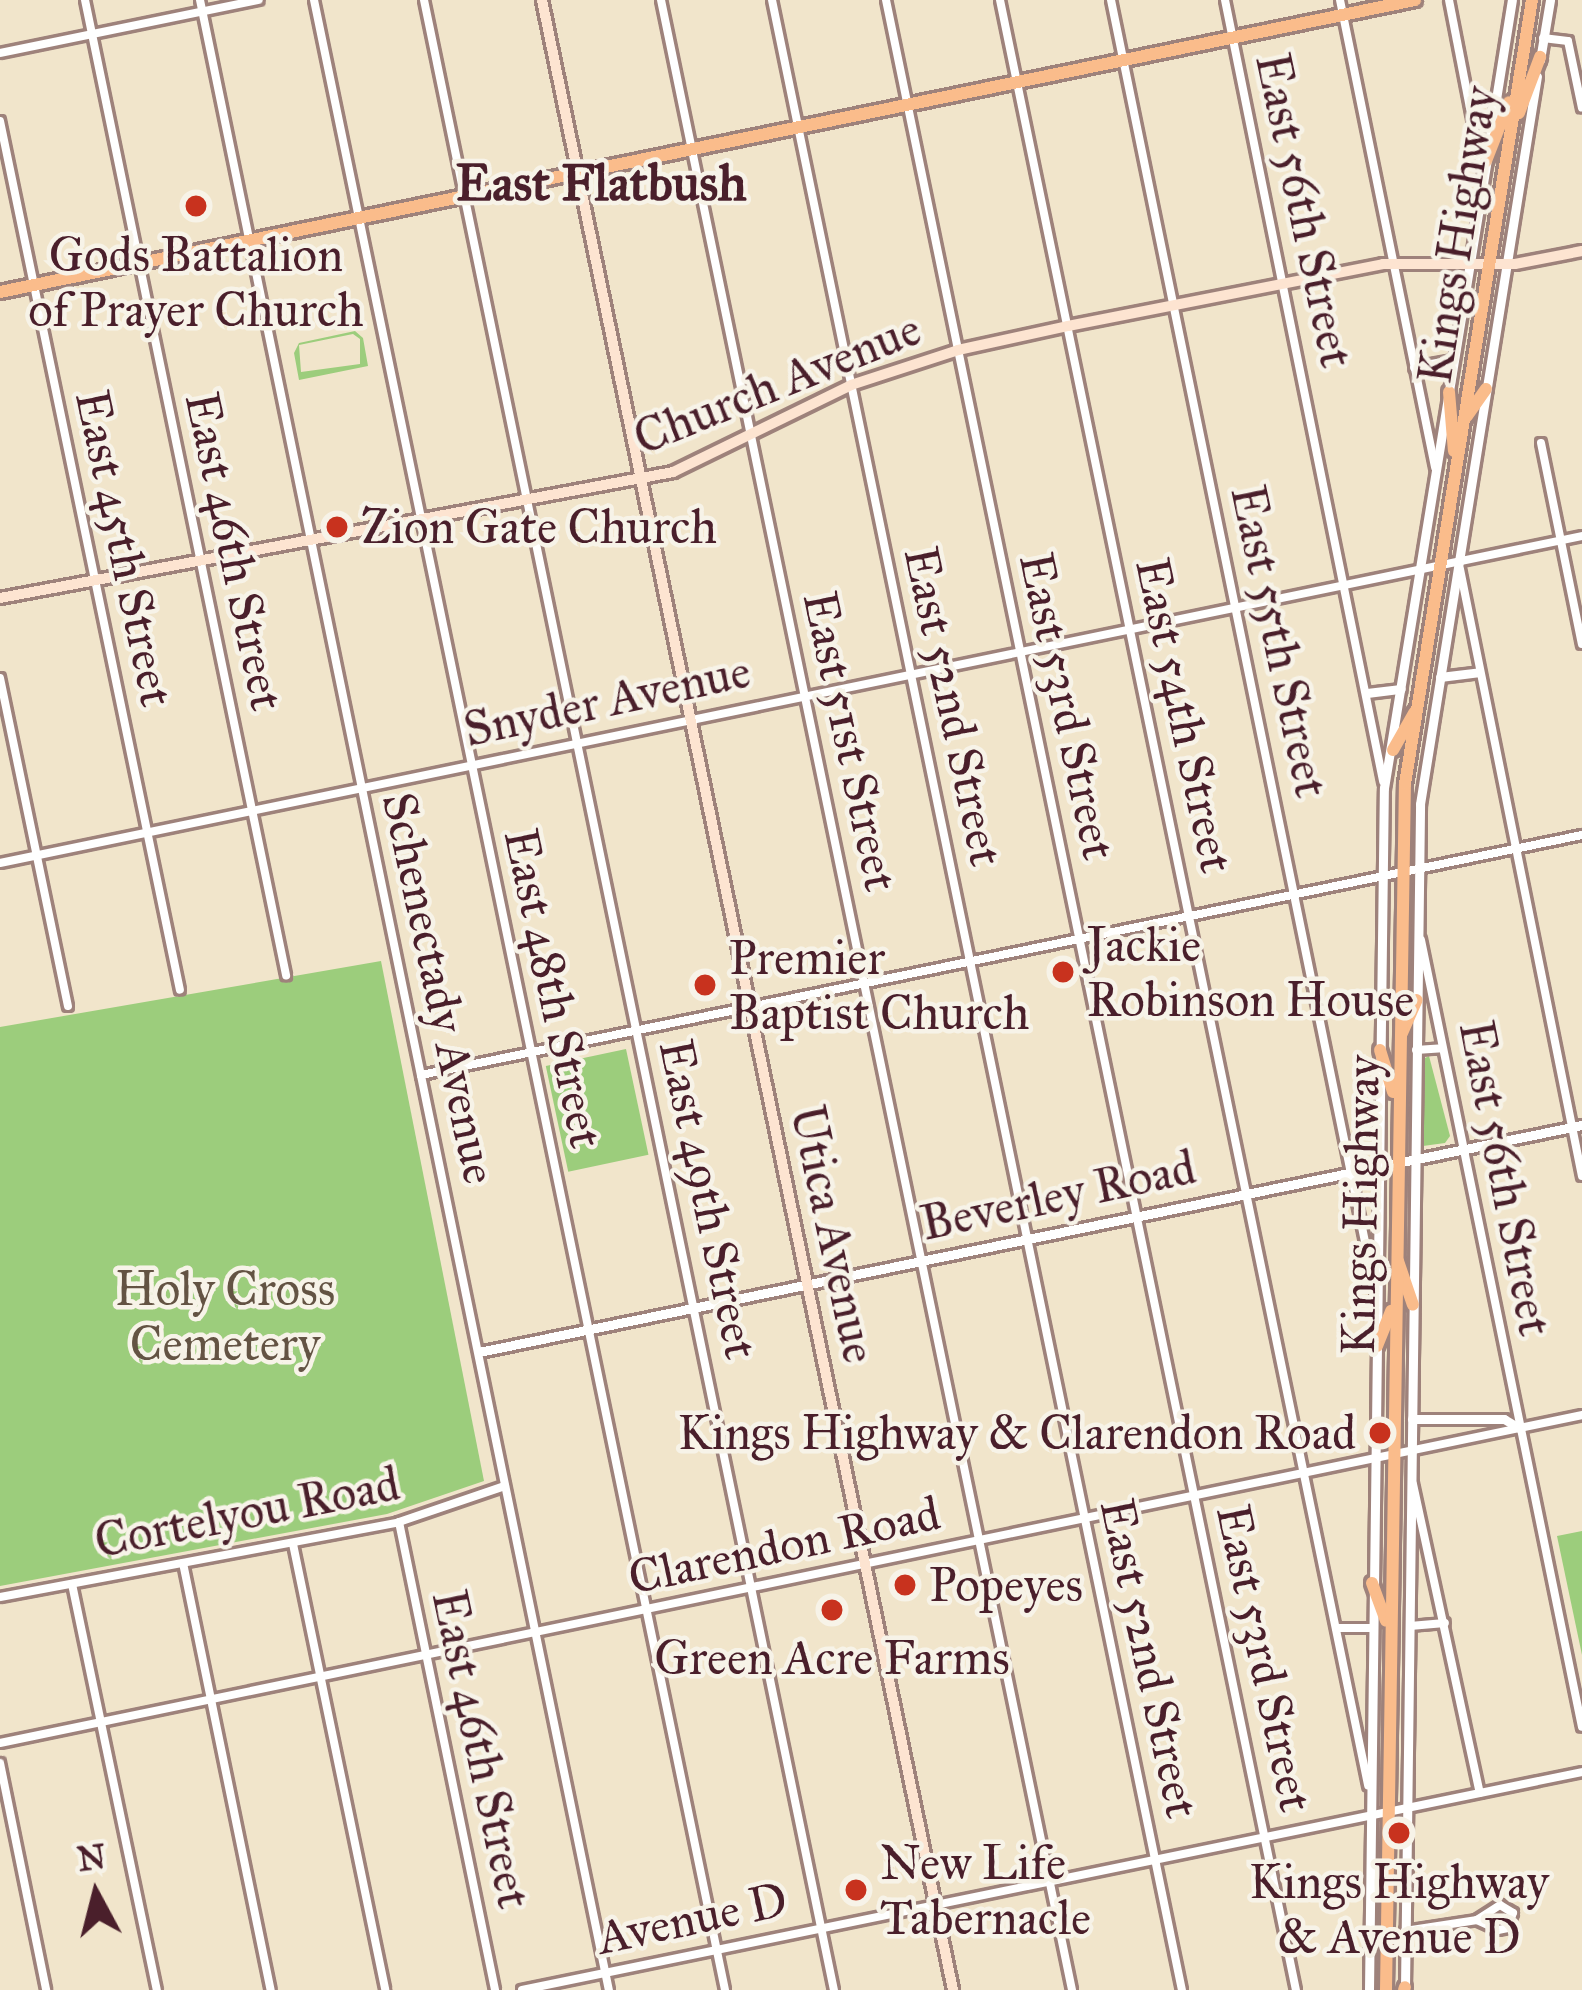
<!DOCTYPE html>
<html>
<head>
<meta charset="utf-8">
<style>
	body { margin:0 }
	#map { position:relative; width:1582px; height:1990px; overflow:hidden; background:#f1e5cb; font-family:"IM FELL Great Primer",serif }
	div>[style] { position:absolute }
	.green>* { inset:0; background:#9ccd7c; transform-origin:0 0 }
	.roads { filter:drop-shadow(3px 0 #9e827b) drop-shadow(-3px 0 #9e827b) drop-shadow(0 3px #9e827b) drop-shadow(0 -3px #9e827b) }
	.minor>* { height:8px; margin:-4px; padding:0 4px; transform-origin:4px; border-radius:4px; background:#fff }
	.tertiary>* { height:9px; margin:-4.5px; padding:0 4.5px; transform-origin:4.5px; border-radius:4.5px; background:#fff }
	.secondary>* { height:10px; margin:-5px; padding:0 5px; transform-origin:5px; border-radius:5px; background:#fde4d1 }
	.primary>* { height:12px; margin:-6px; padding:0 6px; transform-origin:6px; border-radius:6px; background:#fabc8b }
	.trunk>* { height:12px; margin:-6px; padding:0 6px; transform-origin:6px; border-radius:6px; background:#fabc8b }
	.dots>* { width:33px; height:33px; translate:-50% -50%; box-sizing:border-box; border:6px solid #f7f3e8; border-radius:50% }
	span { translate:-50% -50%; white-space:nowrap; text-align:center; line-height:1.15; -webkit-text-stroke:9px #f7f3e8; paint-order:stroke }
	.street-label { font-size:48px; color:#4a1f2b }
	.poi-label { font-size:48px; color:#4a1f2b }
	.left { translate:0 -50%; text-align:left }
	.right { translate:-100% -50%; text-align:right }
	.park-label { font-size:48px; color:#635343 }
	.neighbourhood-label { font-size:51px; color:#4a1f2b; font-weight:700 }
	.north { position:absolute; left:36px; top:1834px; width:120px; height:120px; -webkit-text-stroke:9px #f7f3e8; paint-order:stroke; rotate:353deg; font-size:33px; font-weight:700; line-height:48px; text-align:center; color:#4a1f2b }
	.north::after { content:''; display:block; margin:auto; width:42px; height:54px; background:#4a1f2b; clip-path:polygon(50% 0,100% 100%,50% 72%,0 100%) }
</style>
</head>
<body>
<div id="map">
	<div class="green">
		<i style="clip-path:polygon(evenodd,355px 331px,363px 338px,368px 366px,299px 380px,294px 353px,299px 343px,355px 331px,353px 334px,360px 339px,360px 364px,301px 372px,299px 345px,353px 334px)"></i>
		<i style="clip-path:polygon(381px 961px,484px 1481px,387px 1514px,0 1586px,0 1027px)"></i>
		<i style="left:626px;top:1049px;width:108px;height:82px;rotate:78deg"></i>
		<i style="clip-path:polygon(1429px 1056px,1450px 1136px,1445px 1143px,1423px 1146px,1421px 1060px)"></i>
		<i style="clip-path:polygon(1582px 1531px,1582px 1655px,1557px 1536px)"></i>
	</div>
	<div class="roads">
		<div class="minor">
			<i style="left:85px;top:0;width:996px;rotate:78.35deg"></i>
			<i style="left:200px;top:0;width:2032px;rotate:78.39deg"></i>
			<i style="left:314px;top:0;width:2032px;rotate:78.33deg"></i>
			<i style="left:424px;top:0;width:2032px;rotate:78.36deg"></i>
			<i style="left:661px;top:0;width:2032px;rotate:78.33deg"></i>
			<i style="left:772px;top:0;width:2032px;rotate:78.36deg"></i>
			<i style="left:886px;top:0;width:2032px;rotate:78.36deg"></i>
			<i style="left:1000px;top:0;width:1823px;rotate:78.35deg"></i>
			<i style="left:1111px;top:0;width:1318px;rotate:78.44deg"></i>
			<i style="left:1225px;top:0;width:797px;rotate:78.56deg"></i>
			<i style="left:1340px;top:0;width:477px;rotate:78.5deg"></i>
			<i style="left:1449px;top:0;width:172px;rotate:79deg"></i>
			<i style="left:1543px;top:38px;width:25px;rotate:7deg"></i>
			<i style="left:1568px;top:41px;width:68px;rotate:78.2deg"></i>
			<i style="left:0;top:53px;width:264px;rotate:-11.6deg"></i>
			<i style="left:1468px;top:96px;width:28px;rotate:8deg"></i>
			<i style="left:0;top:121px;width:887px;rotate:78.3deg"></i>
			<i style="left:1541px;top:443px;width:205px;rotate:78.5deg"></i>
			<i style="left:1460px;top:569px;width:619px;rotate:78.64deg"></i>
			<i style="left:0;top:678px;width:335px;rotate:78.3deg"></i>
			<i style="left:0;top:863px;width:1615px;rotate:-11.68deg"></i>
			<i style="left:1421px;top:940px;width:803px;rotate:78.44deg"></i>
			<i style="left:1416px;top:1050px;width:26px;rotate:-4deg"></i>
			<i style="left:421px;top:1075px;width:1186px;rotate:-11.68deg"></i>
			<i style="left:1413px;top:1484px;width:316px;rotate:77.8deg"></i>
			<i style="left:399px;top:1522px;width:478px;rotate:78.4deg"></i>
			<i style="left:293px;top:1544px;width:455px;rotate:78.3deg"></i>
			<i style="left:183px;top:1563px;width:436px;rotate:78.4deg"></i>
			<i style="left:72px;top:1584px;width:415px;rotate:78.2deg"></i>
			<i style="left:0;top:1597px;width:406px;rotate:-10.6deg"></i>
			<i style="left:399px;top:1522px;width:112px;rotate:-18.8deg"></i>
			<i style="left:1410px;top:1626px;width:35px;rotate:-5deg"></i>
			<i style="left:1336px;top:1628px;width:35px"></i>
			<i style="left:0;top:1743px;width:1616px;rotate:-11.71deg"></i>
			<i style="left:0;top:1763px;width:232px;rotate:78.5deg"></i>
			<i style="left:1405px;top:1931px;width:73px;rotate:-8.7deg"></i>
			<i style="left:1477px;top:1920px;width:23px;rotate:25deg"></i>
			<i style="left:1498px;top:1930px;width:10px;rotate:-11deg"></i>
			<i style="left:1508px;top:1928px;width:16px;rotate:-72deg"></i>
			<i style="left:1513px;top:1913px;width:15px;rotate:-148deg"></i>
			<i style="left:1500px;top:1905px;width:27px;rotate:147deg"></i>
			<i style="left:522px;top:1990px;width:1082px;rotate:-11.62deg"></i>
		</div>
		<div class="tertiary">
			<i style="left:1540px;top:60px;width:61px;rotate:-80.5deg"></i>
			<i style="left:1489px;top:143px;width:145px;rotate:-80.9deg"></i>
			<i style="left:1414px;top:367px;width:40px;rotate:-10deg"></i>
			<i style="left:1440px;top:677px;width:38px;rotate:-7deg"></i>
			<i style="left:1367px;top:693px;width:34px;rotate:-7deg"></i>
			<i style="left:479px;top:1352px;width:1126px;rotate:-11.63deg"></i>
			<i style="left:1412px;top:1419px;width:92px"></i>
			<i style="left:1504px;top:1419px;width:17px;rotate:31deg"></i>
			<i style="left:1405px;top:1988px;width:1184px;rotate:-89.27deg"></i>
			<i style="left:1420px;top:804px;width:737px;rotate:-80.87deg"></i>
			<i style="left:1369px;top:1990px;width:1202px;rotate:-89.29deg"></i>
			<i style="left:1384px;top:788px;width:637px;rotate:-80.7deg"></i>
		</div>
		<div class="secondary">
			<i style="left:542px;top:0;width:2032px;rotate:78.33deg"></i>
			<i style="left:0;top:598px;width:685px;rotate:-10.6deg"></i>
			<i style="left:673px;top:472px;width:198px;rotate:-26deg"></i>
			<i style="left:851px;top:385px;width:113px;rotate:-18.1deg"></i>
			<i style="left:958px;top:350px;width:113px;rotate:-12.3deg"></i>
			<i style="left:1068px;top:326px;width:321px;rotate:-11.1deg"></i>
			<i style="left:1383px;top:264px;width:132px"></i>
			<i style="left:1515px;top:264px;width:68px;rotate:-11deg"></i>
		</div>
		<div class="primary">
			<i style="left:1519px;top:113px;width:60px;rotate:-69.4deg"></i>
			<i style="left:1486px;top:161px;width:63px;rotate:-68.7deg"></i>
			<i style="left:1449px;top:392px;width:59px;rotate:85.2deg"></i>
			<i style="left:1467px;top:416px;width:33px;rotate:-55deg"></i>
			<i style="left:1393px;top:750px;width:43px;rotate:-60.4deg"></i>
			<i style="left:1402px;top:1033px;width:36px;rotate:-66deg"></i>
			<i style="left:1380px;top:1050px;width:44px;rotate:72.8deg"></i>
			<i style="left:1398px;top:1261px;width:46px;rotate:71.2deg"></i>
			<i style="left:1377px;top:1346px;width:38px;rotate:-68deg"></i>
			<i style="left:1372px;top:1583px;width:40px;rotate:69.8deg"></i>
			<i style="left:1386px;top:1990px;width:1206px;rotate:-89.1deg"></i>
			<i style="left:1405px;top:784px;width:794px;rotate:-80.8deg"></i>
			<i style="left:1404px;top:1990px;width:3px;rotate:-72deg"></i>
		</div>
		<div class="trunk">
			<i style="left:0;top:292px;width:1445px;rotate:-11.66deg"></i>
		</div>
	</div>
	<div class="dots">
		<i style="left:196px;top:206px;background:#c8321e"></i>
		<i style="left:337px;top:527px;background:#c8321e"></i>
		<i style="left:1063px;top:972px;background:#c8321e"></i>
		<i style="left:705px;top:985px;background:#c8321e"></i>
		<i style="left:1380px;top:1433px;background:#c8321e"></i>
		<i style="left:905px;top:1585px;background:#c8321e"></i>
		<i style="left:832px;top:1610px;background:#c8321e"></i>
		<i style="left:1399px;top:1833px;background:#c8321e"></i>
		<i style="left:856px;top:1890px;background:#c8321e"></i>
	</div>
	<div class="street-label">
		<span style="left:1305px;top:210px;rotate:78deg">East 56th Street</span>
		<span style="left:1457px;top:235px;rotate:-81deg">Kings Highway</span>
		<span style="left:777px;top:383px;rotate:-22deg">Church Avenue</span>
		<span style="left:125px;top:548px;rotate:78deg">East 45th Street</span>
		<span style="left:235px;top:551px;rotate:78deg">East 46th Street</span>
		<span style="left:1280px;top:641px;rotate:78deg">East 55th Street</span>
		<span style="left:607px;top:700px;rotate:-12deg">Snyder Avenue</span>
		<span style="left:954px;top:706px;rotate:78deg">East 52nd Street</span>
		<span style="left:1068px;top:706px;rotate:78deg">East 53rd Street</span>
		<span style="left:1185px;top:715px;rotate:78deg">East 54th Street</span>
		<span style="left:851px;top:741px;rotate:78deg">East 51st Street</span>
		<span style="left:440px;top:988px;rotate:78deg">Schenectady Avenue</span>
		<span style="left:554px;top:988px;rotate:78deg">East 48th Street</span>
		<span style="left:1506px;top:1178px;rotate:79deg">East 56th Street</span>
		<span style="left:1058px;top:1195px;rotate:-12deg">Beverley Road</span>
		<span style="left:709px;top:1199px;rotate:78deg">East 49th Street</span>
		<span style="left:1360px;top:1205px;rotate:-89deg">Kings Highway</span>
		<span style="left:834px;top:1234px;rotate:78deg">Utica Avenue</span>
		<span style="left:247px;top:1512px;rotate:-11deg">Cortelyou Road</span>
		<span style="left:784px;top:1545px;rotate:-12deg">Clarendon Road</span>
		<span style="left:1150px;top:1658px;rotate:78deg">East 52nd Street</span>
		<span style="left:1265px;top:1658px;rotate:78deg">East 53rd Street</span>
		<span style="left:482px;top:1749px;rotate:78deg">East 46th Street</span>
		<span style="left:692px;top:1918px;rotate:-12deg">Avenue D</span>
	</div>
	<div class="poi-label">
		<span style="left:196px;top:282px">Gods Battalion<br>of Prayer Church</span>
		<span class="left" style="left:361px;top:527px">Zion Gate Church</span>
		<span class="left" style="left:1087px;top:972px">Jackie<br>Robinson House</span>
		<span class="left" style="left:729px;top:985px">Premier<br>Baptist Church</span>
		<span class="right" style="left:1356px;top:1433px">Kings Highway &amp; Clarendon Road</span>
		<span class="left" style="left:929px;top:1585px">Popeyes</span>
		<span style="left:832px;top:1658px">Green Acre Farms</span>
		<span class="left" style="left:880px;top:1890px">New Life<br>Tabernacle</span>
		<span style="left:1399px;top:1909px">Kings Highway<br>&amp; Avenue D</span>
	</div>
	<div class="park-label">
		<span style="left:225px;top:1316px">Holy Cross<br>Cemetery</span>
	</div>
	<div class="neighbourhood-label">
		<span style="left:601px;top:183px">East Flatbush</span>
	</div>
	<div class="north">N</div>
</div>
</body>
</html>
